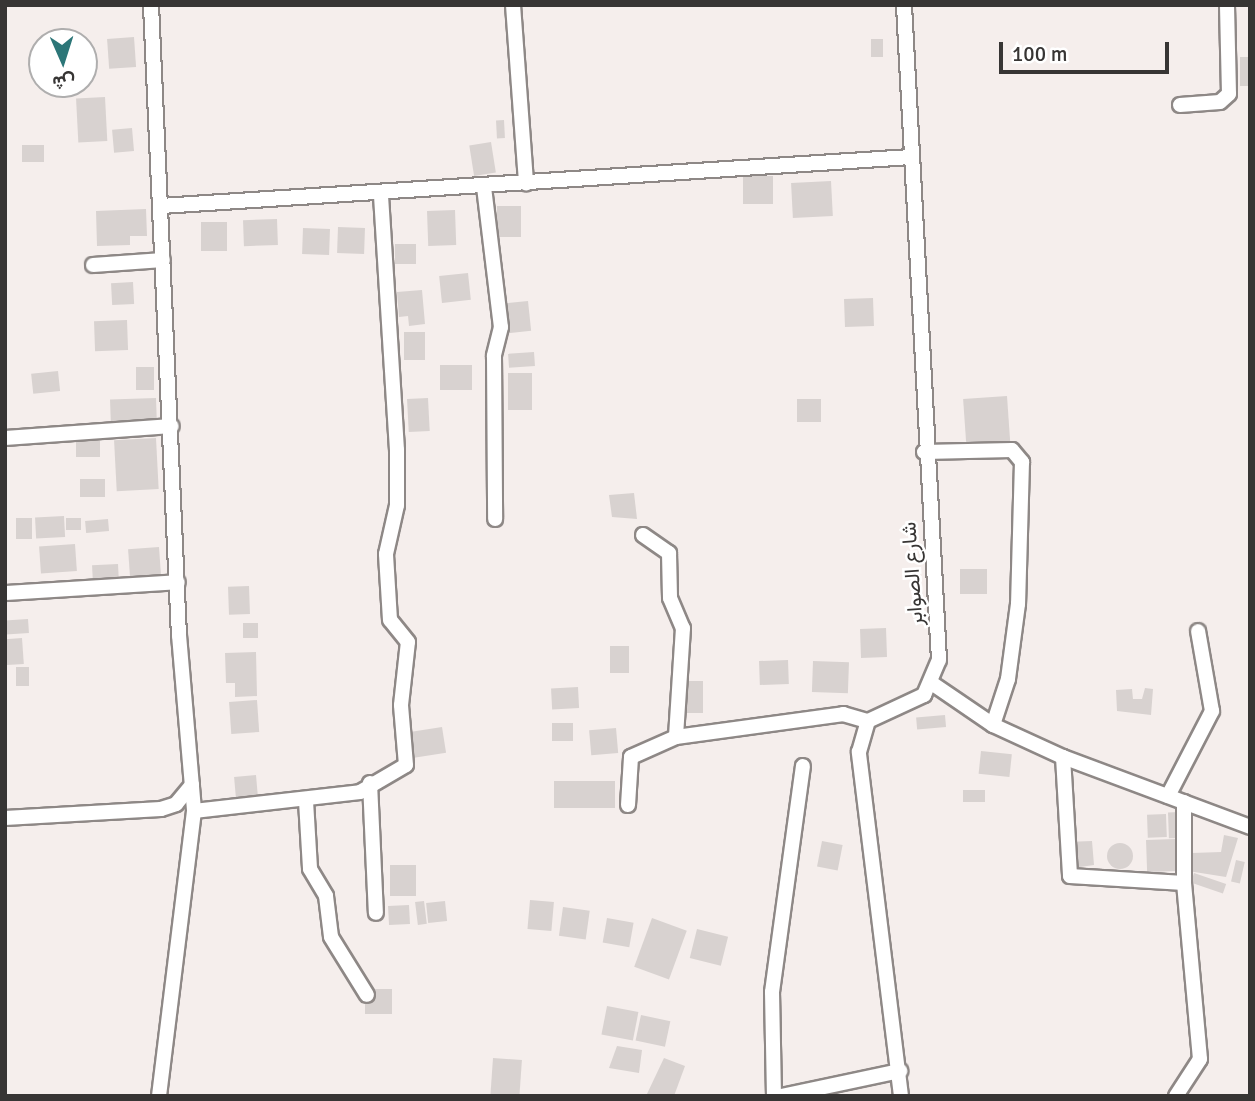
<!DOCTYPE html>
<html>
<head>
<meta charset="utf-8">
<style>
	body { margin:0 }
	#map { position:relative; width:1255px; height:1101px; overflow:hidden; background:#f5eeec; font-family:Signika,Vazirmatn,sans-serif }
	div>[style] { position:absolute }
	.building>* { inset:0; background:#d8d2d0; transform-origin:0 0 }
	.round { border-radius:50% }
	.roads { filter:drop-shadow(2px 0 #8e8886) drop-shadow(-2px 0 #8e8886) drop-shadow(0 2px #8e8886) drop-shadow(0 -2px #8e8886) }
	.minor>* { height:14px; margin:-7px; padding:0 7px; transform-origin:7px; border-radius:7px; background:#fff }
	span { translate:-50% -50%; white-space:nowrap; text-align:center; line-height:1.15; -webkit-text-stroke:5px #fff; paint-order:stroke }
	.street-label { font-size:21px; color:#373534 }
	.frame { position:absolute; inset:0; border:7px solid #373534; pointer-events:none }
	.north { position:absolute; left:28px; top:28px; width:70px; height:70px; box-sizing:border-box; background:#fff; border:2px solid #afaeae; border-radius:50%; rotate:177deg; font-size:19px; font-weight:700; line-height:28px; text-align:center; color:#373534 }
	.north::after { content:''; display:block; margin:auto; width:24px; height:32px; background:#2c7678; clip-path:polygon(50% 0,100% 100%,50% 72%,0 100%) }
	.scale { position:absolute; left:999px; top:42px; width:170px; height:32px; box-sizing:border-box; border:4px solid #373534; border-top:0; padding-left:9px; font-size:21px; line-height:24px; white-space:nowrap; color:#373534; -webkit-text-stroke:5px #fff; paint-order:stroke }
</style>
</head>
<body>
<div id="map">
	<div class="building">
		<i style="left:134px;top:37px;width:30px;height:27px;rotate:86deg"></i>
		<i style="left:871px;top:39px;width:12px;height:18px"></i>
		<i style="left:1240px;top:57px;width:10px;height:29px"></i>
		<i style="left:105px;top:97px;width:44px;height:29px;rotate:87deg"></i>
		<i style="left:504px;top:120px;width:18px;height:8px;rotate:87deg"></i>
		<i style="left:132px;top:128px;width:23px;height:20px;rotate:85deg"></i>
		<i style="left:491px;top:142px;width:31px;height:22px;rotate:81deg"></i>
		<i style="left:22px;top:145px;width:22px;height:17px"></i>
		<i style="left:743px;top:176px;width:30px;height:28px"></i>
		<i style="left:831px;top:181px;width:35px;height:40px;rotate:87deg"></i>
		<i style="left:497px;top:206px;width:24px;height:31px"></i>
		<i style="clip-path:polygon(146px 209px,147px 236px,130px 236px,130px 245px,97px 246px,96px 211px)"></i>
		<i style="left:455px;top:210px;width:35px;height:28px;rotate:88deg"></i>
		<i style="left:277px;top:219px;width:26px;height:34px;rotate:88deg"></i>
		<i style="left:201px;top:222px;width:26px;height:29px"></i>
		<i style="left:338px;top:227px;width:27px;height:26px;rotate:2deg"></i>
		<i style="left:303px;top:228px;width:27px;height:26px;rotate:2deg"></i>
		<i style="left:395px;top:244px;width:21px;height:20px"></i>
		<i style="left:468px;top:273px;width:27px;height:29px;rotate:84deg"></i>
		<i style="left:133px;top:282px;width:22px;height:22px;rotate:87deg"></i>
		<i style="clip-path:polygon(422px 290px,425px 324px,409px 326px,408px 316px,399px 317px,397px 292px)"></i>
		<i style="left:873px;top:298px;width:28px;height:29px;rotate:88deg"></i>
		<i style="left:528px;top:301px;width:30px;height:24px;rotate:84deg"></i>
		<i style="left:127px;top:320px;width:30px;height:33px;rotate:88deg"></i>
		<i style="left:404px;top:332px;width:21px;height:28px"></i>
		<i style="left:534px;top:352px;width:14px;height:26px;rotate:86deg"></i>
		<i style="left:440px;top:365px;width:32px;height:25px"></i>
		<i style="left:136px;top:367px;width:18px;height:23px"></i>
		<i style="left:58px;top:371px;width:20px;height:27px;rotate:84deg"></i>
		<i style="left:508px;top:373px;width:24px;height:37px"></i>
		<i style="left:1007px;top:396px;width:45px;height:44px;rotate:86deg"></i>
		<i style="left:156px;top:398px;width:24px;height:46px;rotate:88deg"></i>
		<i style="left:428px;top:398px;width:33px;height:21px;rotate:87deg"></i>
		<i style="left:797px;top:399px;width:24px;height:23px"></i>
		<i style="left:156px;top:438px;width:51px;height:42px;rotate:87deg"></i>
		<i style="left:100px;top:441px;width:16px;height:24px;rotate:90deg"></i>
		<i style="left:80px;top:479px;width:25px;height:18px"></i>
		<i style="clip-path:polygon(634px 493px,637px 519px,612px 517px,609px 495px)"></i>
		<i style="left:64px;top:516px;width:21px;height:29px;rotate:87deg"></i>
		<i style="left:32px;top:518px;width:21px;height:16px;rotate:90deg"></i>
		<i style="left:81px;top:518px;width:12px;height:15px;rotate:90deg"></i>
		<i style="left:108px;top:519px;width:12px;height:23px;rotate:85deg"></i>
		<i style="left:75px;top:544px;width:27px;height:36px;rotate:86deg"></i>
		<i style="left:159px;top:547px;width:28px;height:31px;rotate:86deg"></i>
		<i style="left:118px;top:564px;width:17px;height:26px;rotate:87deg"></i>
		<i style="left:960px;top:569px;width:27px;height:25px"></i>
		<i style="left:249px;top:586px;width:28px;height:21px;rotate:88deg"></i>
		<i style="left:28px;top:619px;width:14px;height:23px;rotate:86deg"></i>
		<i style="left:243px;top:623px;width:15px;height:15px"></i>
		<i style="left:886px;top:628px;width:29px;height:26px;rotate:88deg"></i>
		<i style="left:22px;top:638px;width:26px;height:17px;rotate:86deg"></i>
		<i style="left:610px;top:646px;width:19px;height:27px"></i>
		<i style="clip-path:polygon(256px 652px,257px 696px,235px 697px,235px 683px,226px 683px,225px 653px)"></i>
		<i style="left:788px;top:660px;width:24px;height:29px;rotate:88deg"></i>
		<i style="left:813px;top:661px;width:36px;height:31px;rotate:2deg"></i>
		<i style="left:16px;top:667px;width:13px;height:19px"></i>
		<i style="left:680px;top:681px;width:23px;height:32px"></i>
		<i style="left:578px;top:687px;width:21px;height:27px;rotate:87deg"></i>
		<i style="clip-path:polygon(1145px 688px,1153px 689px,1151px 715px,1117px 711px,1116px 690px,1132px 689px,1133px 699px,1142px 699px)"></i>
		<i style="left:257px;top:700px;width:32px;height:28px;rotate:86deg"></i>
		<i style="left:945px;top:715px;width:12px;height:29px;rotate:85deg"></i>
		<i style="left:552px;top:723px;width:21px;height:18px"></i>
		<i style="left:442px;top:727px;width:26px;height:34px;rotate:81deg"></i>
		<i style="left:616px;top:728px;width:25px;height:27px;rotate:85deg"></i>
		<i style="left:981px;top:751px;width:31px;height:23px;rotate:6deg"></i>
		<i style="left:256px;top:775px;width:22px;height:22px;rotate:85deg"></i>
		<i style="left:554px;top:781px;width:61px;height:27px"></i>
		<i style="left:985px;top:790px;width:12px;height:22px;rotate:90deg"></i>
		<i style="left:1179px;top:812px;width:26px;height:11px;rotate:88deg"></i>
		<i style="left:1166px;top:814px;width:23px;height:19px;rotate:88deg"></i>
		<i style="clip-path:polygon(1224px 835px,1238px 838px,1226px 877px,1188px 871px,1192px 853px,1221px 852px)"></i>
		<i style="left:1175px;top:839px;width:32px;height:29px;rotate:88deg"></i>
		<i style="left:822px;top:841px;width:21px;height:26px;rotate:11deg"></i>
		<i style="clip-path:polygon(1092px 841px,1094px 865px,1073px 868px,1066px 842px)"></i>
		<i class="round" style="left:1107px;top:843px;width:26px;height:26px"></i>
		<i style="left:1236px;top:860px;width:9px;height:22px;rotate:13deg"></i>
		<i style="left:390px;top:865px;width:26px;height:31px"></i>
		<i style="left:1194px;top:873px;width:34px;height:10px;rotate:19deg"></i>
		<i style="left:530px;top:900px;width:24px;height:29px;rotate:5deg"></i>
		<i style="left:424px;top:901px;width:23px;height:9px;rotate:83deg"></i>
		<i style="left:445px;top:901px;width:20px;height:19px;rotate:84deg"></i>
		<i style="left:409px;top:905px;width:19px;height:21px;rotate:87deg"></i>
		<i style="left:563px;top:907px;width:27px;height:29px;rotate:8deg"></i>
		<i style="left:607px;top:918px;width:27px;height:25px;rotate:10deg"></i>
		<i style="left:652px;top:918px;width:37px;height:52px;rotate:20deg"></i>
		<i style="left:697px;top:929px;width:32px;height:30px;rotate:14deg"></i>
		<i style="left:365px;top:989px;width:27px;height:25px"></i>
		<i style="left:607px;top:1006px;width:32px;height:29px;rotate:11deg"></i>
		<i style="left:641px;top:1015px;width:30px;height:26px;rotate:12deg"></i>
		<i style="clip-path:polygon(617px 1046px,642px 1050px,639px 1073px,609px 1068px)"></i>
		<i style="left:493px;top:1058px;width:29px;height:38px;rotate:4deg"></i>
		<i style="clip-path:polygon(664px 1058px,685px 1066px,674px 1096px,646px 1096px)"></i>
	</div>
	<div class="roads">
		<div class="minor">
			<i style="left:151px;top:5px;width:631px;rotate:87.46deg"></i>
			<i style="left:179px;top:635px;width:177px;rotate:85.1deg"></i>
			<i style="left:194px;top:811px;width:287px;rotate:97deg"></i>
			<i style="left:513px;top:5px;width:179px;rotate:85.8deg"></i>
			<i style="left:1180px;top:105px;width:40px;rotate:-4.3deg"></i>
			<i style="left:1220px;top:102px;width:12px;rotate:-42deg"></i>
			<i style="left:1229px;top:94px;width:89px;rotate:-91.3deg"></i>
			<i style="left:484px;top:187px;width:141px;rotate:83.1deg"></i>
			<i style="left:501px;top:327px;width:30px;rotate:104deg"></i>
			<i style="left:494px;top:356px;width:163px;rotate:89.6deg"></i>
			<i style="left:161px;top:206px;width:752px;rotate:-3.74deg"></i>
			<i style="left:93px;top:265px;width:70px;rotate:-4.1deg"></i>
			<i style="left:5px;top:438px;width:167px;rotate:-4.1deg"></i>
			<i style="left:924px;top:452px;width:88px;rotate:-1.3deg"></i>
			<i style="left:1012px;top:450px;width:16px;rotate:50deg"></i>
			<i style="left:1022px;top:462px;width:142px;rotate:91.6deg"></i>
			<i style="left:1018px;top:604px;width:76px;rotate:97.6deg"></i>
			<i style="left:1008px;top:679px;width:48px;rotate:108.1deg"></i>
			<i style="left:643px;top:535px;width:32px;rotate:35deg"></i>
			<i style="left:669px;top:553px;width:45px;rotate:88.7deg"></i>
			<i style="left:670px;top:598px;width:33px;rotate:67deg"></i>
			<i style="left:683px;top:628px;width:109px;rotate:93.7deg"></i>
			<i style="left:5px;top:593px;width:173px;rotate:-3.6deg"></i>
			<i style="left:933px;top:684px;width:73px;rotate:34.3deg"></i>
			<i style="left:993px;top:725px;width:77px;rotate:24.6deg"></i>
			<i style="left:1063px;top:757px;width:200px;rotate:20.5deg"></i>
			<i style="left:1063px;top:757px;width:119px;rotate:86.6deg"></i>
			<i style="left:1070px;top:876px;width:114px;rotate:3.5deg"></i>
			<i style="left:370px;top:783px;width:130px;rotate:87.4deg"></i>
			<i style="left:1168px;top:796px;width:96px;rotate:-62.6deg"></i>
			<i style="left:1212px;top:711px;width:81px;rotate:-99.9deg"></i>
			<i style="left:306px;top:801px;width:68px;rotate:86.6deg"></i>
			<i style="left:310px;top:869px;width:31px;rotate:59deg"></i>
			<i style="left:326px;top:896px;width:41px;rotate:83deg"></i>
			<i style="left:331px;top:937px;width:68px;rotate:58.2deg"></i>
			<i style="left:628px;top:805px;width:48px;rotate:-86.4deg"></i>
			<i style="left:631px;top:757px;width:49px;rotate:-24deg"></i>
			<i style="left:676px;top:737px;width:169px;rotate:-7.8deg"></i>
			<i style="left:843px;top:714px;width:26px;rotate:16deg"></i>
			<i style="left:194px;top:811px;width:167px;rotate:-6.5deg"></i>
			<i style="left:360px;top:792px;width:53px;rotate:-30.4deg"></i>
			<i style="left:406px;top:765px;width:60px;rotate:-94.8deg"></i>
			<i style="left:401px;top:705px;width:63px;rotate:-83.7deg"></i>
			<i style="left:408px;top:642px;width:28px;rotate:-129deg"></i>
			<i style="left:390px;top:620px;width:66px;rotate:-93.5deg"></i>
			<i style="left:386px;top:554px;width:50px;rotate:-77.3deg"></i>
			<i style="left:397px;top:505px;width:55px;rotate:-90deg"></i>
			<i style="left:397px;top:450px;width:257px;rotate:-93.6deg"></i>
			<i style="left:5px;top:818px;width:156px;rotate:-3.3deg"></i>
			<i style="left:161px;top:809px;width:16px;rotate:-18deg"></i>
			<i style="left:176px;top:804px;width:25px;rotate:-50deg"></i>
			<i style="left:774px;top:1096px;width:104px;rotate:-91.1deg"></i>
			<i style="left:772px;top:992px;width:228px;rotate:-82.2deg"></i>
			<i style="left:782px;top:1096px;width:121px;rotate:-12deg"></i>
			<i style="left:901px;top:1096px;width:347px;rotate:-97deg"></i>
			<i style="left:859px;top:752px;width:32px;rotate:-74deg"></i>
			<i style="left:868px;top:721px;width:62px;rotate:-24.9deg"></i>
			<i style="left:924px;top:695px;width:38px;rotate:-67deg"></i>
			<i style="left:939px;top:660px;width:656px;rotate:-93.06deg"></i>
			<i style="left:1176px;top:1096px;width:44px;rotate:-57deg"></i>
			<i style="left:1200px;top:1059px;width:177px;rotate:-95.2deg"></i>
			<i style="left:1184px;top:883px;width:81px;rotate:-90deg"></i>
		</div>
	</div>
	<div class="street-label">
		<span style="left:912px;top:574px;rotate:-94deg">شارع الصوابر</span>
	</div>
	<div class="frame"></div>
	<div class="north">ش</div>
	<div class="scale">100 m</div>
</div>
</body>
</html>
